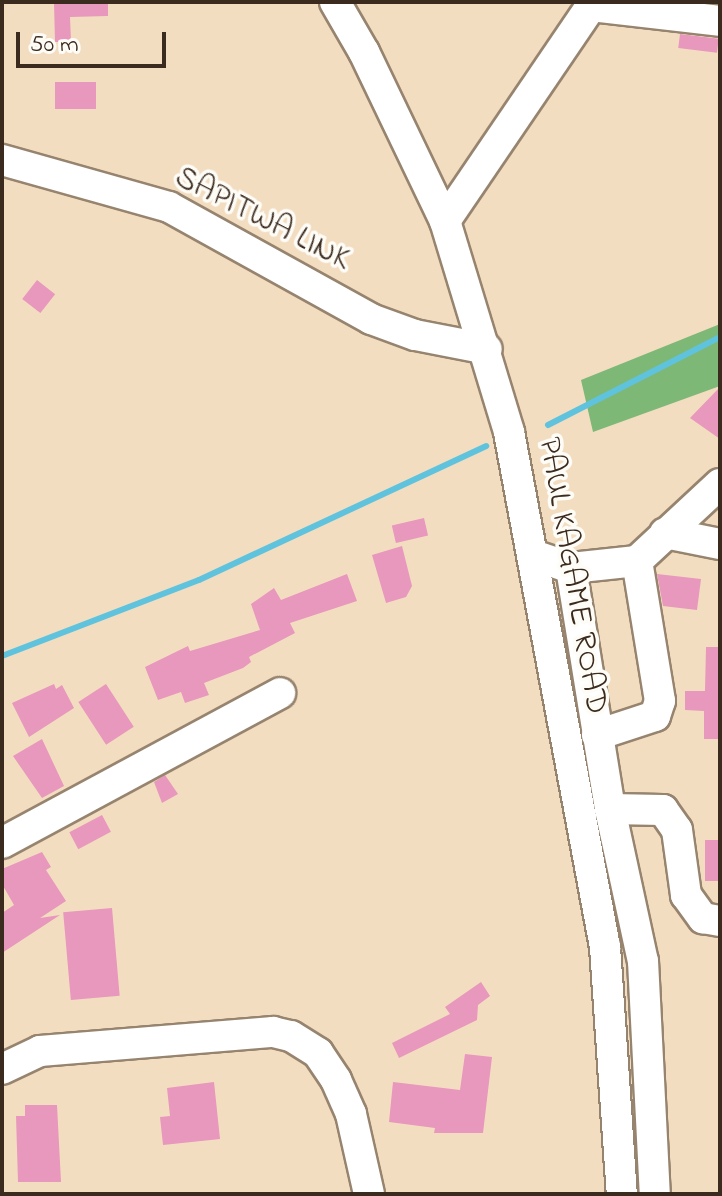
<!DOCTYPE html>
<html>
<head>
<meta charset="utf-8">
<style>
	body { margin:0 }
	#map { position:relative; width:722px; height:1196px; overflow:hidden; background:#f3ddc0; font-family:"Indie Flower",sans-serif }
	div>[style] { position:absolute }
	.forest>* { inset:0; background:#7eb876 }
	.stream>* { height:6px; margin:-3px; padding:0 3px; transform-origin:3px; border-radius:3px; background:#5fc3dd }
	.building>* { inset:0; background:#e897bd; transform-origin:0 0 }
	.roads { filter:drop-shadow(2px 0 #97846f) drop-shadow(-2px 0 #97846f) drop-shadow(0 2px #97846f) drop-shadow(0 -2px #97846f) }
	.minor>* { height:30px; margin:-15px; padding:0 15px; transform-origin:15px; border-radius:15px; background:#fff }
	span { translate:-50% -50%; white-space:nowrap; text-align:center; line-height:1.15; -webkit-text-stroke:7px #fdfcf7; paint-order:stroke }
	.street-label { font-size:32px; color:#3b2a1e }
	.frame { position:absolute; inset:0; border:4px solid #3b2a1e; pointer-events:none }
	.scale { position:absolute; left:16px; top:32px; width:150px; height:36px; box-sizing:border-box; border:4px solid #3b2a1e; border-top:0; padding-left:10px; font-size:24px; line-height:28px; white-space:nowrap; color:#3b2a1e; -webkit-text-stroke:6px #fdfcf7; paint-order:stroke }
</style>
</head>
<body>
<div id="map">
	<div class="forest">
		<i style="clip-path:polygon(720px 324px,720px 386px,593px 432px,581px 380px)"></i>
	</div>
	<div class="stream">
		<i style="left:548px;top:425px;width:193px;rotate:-27.1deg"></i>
		<i style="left:2px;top:656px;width:211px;rotate:-21.1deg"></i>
		<i style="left:199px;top:580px;width:317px;rotate:-25deg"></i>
	</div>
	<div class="building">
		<i style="clip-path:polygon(54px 2px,108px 2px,108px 16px,70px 17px,71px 42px,55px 42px)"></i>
		<i style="left:680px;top:34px;width:39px;height:14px;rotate:7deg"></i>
		<i style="left:55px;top:82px;width:41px;height:27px"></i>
		<i style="left:37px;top:280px;width:23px;height:24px;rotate:38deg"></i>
		<i style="clip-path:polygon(720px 387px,720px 439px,690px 418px)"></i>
		<i style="left:424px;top:518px;width:18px;height:33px;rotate:77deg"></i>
		<i style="clip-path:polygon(402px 546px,412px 586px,406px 597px,386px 603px,372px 555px)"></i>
		<i style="clip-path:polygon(347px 574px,357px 601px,290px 623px,295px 633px,249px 657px,251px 662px,243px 668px,204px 683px,209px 695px,185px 703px,181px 692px,158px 700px,145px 667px,188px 646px,190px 651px,260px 630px,251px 604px,274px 588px,281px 600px)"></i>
		<i style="clip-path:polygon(657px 574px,701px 579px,697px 610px,663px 606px)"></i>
		<i style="clip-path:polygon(706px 647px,720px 647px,720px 739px,704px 739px,704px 711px,685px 710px,685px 691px,705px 691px)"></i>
		<i style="clip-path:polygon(54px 684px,56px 689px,62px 685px,74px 708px,29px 737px,12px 703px)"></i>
		<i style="left:106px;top:684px;width:51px;height:33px;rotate:57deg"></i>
		<i style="clip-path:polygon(42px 739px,64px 786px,42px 798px,13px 756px)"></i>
		<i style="clip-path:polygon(165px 775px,178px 794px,162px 803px,154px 782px)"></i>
		<i style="left:102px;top:815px;width:19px;height:37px;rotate:62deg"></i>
		<i style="left:705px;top:840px;width:15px;height:41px"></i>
		<i style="clip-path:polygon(42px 852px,51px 867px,46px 870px,66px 901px,40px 918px,60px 915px,2px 953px,2px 913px,14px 905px,2px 884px,2px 869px)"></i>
		<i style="left:112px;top:908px;width:88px;height:49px;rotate:85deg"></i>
		<i style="clip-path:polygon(481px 982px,490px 996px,478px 1005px,477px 1020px,399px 1058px,392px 1043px,450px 1014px,445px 1007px)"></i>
		<i style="clip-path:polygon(465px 1054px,492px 1057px,483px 1133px,434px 1133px,435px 1128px,389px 1122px,393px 1082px,460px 1090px)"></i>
		<i style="clip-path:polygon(214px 1082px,220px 1139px,163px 1145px,160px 1117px,170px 1116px,167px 1088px)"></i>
		<i style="clip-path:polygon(25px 1105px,57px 1105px,61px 1182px,18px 1182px,16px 1116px,25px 1116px)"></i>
	</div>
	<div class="roads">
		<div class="minor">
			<i style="left:335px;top:2px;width:58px;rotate:59.9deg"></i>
			<i style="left:364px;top:52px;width:187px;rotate:64.4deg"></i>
			<i style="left:445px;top:221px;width:220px;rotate:73.1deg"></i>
			<i style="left:509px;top:432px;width:524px;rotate:79.44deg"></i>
			<i style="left:605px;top:947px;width:248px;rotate:86.1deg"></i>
			<i style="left:591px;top:6px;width:130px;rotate:6.6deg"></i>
			<i style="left:2px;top:160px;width:173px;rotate:15.7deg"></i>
			<i style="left:169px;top:207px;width:231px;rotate:29deg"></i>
			<i style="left:371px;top:319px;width:47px;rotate:20deg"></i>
			<i style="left:415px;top:335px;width:73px;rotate:11deg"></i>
			<i style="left:445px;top:221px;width:265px;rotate:-55.8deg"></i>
			<i style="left:665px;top:533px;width:56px;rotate:11.3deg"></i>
			<i style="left:533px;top:555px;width:40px;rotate:18.9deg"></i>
			<i style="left:571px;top:568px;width:244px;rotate:80.8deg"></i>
			<i style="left:610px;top:809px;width:156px;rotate:77.8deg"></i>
			<i style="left:643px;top:961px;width:233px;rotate:87.1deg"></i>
			<i style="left:571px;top:568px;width:66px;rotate:-6.1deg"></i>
			<i style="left:637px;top:561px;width:113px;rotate:-42.9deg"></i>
			<i style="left:597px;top:735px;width:61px;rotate:-18.1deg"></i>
			<i style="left:655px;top:716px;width:16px;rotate:-72deg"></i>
			<i style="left:660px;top:701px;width:142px;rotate:-99.3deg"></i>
			<i style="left:610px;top:809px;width:53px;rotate:1.1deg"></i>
			<i style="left:663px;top:810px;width:24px;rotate:55deg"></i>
			<i style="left:677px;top:830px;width:66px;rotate:82.1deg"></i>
			<i style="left:686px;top:895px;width:29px;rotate:54deg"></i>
			<i style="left:703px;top:918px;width:17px;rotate:10deg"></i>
			<i style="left:2px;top:843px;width:316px;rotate:-28.3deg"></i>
			<i style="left:2px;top:1069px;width:42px;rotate:-25.3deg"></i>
			<i style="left:40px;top:1051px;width:234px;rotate:-4.7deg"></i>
			<i style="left:273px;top:1032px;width:18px;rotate:13deg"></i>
			<i style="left:291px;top:1036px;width:32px;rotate:32deg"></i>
			<i style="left:318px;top:1053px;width:32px;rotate:56deg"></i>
			<i style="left:336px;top:1080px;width:37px;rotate:66deg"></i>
			<i style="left:351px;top:1114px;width:82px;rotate:77.3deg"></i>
		</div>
	</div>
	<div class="street-label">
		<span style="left:262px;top:220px;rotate:27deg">SAPITWA LINK</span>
		<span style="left:571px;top:576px;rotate:80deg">PAUL KAGAME ROAD</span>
	</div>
	<div class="frame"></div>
	<div class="scale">50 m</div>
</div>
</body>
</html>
